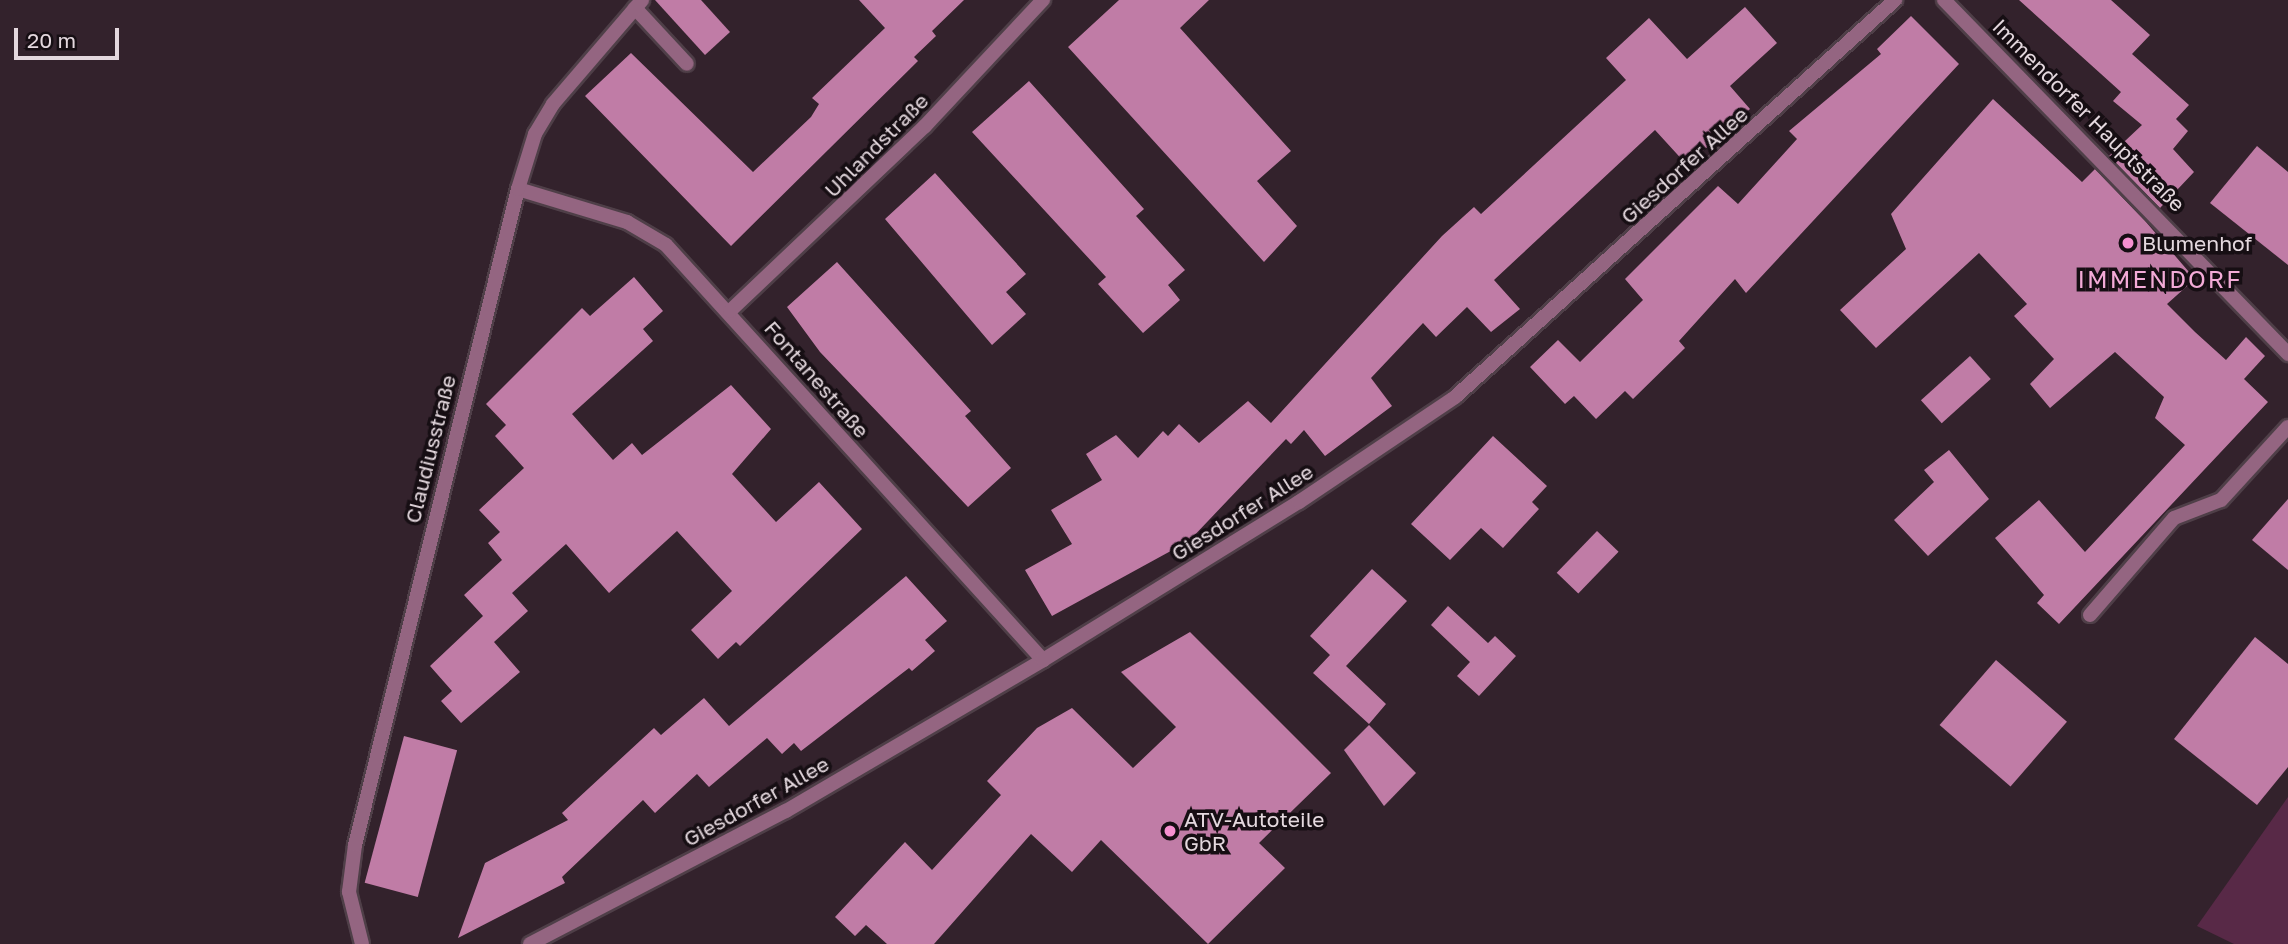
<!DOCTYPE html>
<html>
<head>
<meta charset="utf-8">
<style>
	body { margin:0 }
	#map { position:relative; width:2288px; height:944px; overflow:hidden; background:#33222c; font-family:"Golos Text",sans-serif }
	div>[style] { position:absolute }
	.green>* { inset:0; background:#582947 }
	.building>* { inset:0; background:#c07ca6; transform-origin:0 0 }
	.roads { filter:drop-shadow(2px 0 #4f3f48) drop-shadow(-2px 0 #4f3f48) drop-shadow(0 2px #4f3f48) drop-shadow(0 -2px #4f3f48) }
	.service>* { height:14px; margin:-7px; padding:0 7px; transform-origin:7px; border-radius:7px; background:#946581 }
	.minor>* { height:14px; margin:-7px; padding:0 7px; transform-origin:7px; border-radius:7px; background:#946581 }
	.tertiary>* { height:14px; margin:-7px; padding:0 7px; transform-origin:7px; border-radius:7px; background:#946581 }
	.dots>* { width:19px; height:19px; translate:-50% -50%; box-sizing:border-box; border:4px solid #160e13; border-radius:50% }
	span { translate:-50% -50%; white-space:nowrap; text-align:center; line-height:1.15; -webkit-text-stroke:7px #160e13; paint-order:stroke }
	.street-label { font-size:21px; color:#e4d8de }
	.poi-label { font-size:21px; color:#e4d8de }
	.left { translate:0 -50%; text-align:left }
	.quarter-label { font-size:24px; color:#f3abd7; letter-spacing:2px }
	.scale { position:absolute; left:14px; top:28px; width:105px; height:32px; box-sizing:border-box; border:4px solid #e4d8de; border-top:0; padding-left:9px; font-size:21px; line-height:24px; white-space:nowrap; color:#e4d8de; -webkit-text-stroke:5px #160e13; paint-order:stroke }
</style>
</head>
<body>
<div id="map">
	<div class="green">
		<i style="clip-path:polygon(2288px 797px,2288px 944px,2234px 944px,2197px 926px)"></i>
	</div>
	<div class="building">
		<i style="clip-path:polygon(655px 0,701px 0,730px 32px,705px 55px)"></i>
		<i style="clip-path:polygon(859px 0,964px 0,932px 31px,936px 36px,914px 57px,918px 61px,731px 246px,585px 96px,631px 53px,753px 172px,811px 117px,819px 104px,812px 98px,885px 28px)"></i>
		<i style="clip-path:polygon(1119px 0,1209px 0,1180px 28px,1291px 151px,1257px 181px,1297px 226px,1264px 262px,1068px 47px)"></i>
		<i style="clip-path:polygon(2019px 0,2111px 0,2150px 35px,2132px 54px,2189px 105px,2176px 119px,2188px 131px,2173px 149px,2194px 172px,2160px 208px,2109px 156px,2142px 125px,2113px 101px,2121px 92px)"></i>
		<i style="clip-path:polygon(1745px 7px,1777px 43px,1730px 86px,1750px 109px,1687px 165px,1655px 130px,1494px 280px,1520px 309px,1491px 332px,1467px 307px,1436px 337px,1423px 323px,1371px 378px,1392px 406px,1325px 456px,1304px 430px,1291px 444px,1286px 439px,1189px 541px,1052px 616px,1025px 570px,1072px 544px,1051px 510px,1102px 480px,1086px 454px,1116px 435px,1138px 458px,1163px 431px,1168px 436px,1179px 424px,1199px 443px,1248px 401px,1271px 423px,1442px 236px,1474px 207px,1481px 214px,1626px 80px,1606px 58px,1649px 18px,1687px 59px)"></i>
		<i style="clip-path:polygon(1911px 16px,1959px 64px,1746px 293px,1735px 279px,1679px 341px,1685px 348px,1633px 399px,1625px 391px,1596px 419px,1574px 396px,1565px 404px,1530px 367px,1558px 340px,1580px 362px,1643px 300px,1625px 279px,1718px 186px,1738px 204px,1797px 139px,1789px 131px,1881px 54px,1877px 49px)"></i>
		<i style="clip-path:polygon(1029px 81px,1144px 209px,1136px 216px,1185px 270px,1168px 285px,1180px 300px,1143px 333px,1098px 284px,1106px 277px,972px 132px)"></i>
		<i style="clip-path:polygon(1993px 99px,2082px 182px,2095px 169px,2146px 222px,2195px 279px,2167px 304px,2195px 332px,2226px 360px,2246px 337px,2265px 356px,2244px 379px,2268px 402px,2059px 624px,2037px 603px,2044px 595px,1995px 538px,2039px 500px,2085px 552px,2185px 445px,2155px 418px,2164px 397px,2115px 352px,2050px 408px,2030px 384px,2054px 359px,2014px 316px,2027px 304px,1979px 253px,1876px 348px,1840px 310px,1906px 249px,1891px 214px)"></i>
		<i style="clip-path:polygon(2257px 146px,2288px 172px,2288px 265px,2210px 203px)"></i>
		<i style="clip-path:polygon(935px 173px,1026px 274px,1006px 292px,1026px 314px,992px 345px,885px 219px)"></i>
		<i style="clip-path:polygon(837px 262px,971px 411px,965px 416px,1011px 468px,968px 507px,820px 352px,787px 307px)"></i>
		<i style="clip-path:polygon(634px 277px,663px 311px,643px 329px,653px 341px,572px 414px,613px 460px,632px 443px,642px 455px,731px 385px,771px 429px,732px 474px,776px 522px,819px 482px,862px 529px,740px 646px,736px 642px,718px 659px,691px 630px,732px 591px,677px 531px,609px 593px,566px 544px,512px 593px,528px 611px,494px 642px,520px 672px,461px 723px,441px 701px,452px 691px,430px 666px,483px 616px,464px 595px,502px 560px,488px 543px,500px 532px,479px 510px,524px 468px,495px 436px,506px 425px,486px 404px,582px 308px,590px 316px)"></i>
		<i style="left:1970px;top:356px;width:31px;height:66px;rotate:48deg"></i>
		<i style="clip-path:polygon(1493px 436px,1547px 486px,1532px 502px,1539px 509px,1503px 548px,1481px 528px,1450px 560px,1411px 524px)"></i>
		<i style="clip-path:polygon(1949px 450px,1989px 499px,1928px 556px,1894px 520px,1934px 482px,1924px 470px)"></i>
		<i style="clip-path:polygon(2288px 499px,2288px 570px,2252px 540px)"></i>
		<i style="left:1597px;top:531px;width:30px;height:58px;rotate:44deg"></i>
		<i style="clip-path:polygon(1372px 569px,1407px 601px,1346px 666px,1386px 704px,1369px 724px,1313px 673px,1330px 655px,1310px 636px)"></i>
		<i style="clip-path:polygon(906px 576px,947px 621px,925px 640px,935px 651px,912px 671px,909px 668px,801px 751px,794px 743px,782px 754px,767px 738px,709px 787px,697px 774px,655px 813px,643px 800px,562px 877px,565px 883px,458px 938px,485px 863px,568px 820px,562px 813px,654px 728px,661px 735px,704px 698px,729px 726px)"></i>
		<i style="clip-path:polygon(1448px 606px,1488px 643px,1495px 636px,1516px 656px,1479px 696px,1457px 676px,1470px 662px,1431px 625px)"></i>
		<i style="clip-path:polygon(1190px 632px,1331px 773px,1259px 843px,1285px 868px,1208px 944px,1101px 840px,1072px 872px,1031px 834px,934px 944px,887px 944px,866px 925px,855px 936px,835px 917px,905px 842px,932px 870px,1001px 795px,987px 781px,1037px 728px,1072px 708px,1133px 768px,1176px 727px,1121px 672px)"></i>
		<i style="clip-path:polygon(2255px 637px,2288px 664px,2288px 767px,2257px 805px,2174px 739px)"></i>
		<i style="left:1996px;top:660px;width:94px;height:86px;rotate:41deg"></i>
		<i style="clip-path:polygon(1369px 725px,1416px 773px,1384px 806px,1344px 750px)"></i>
		<i style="left:404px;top:736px;width:55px;height:152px;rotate:15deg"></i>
	</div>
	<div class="roads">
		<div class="service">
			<i style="left:635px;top:8px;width:76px;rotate:47.1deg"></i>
			<i style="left:2090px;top:615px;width:128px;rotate:-49.1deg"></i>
			<i style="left:2174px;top:518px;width:50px;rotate:-21deg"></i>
			<i style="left:2221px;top:500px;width:99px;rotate:-47.5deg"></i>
		</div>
		<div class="minor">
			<i style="left:518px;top:189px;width:114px;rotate:16.8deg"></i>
			<i style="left:627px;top:222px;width:45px;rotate:30.5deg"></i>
			<i style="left:666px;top:245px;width:561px;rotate:47.75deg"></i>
			<i style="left:730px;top:311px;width:269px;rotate:-43.5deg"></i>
			<i style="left:925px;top:126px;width:173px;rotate:-46.9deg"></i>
			<i style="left:362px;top:944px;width:54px;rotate:-104deg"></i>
			<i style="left:349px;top:892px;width:47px;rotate:-82.7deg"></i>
			<i style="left:355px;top:845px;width:676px;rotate:-76.05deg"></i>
			<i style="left:518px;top:189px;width:58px;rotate:-72.8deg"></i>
			<i style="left:535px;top:134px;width:35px;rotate:-59deg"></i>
			<i style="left:553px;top:104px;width:137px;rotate:-49.4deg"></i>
			<i style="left:530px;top:944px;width:288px;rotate:-27.5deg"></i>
			<i style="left:786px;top:811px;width:298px;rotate:-30.4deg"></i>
			<i style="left:1043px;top:660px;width:301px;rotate:-31.7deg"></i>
			<i style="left:1299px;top:502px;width:188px;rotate:-33.9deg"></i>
			<i style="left:1455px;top:397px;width:593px;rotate:-42.06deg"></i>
		</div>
		<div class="tertiary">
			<i style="left:1944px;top:0;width:494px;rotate:45.8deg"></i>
		</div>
	</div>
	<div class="dots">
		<i style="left:2128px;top:243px;background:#f690d0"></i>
		<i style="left:1170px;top:831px;background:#f690d0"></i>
	</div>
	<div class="street-label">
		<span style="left:2089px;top:115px;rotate:45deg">Immendorfer Hauptstraße</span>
		<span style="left:876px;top:145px;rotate:-45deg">Uhlandstraße</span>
		<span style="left:1684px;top:165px;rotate:-42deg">Giesdorfer Allee</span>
		<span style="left:817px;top:379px;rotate:49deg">Fontanestraße</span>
		<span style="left:430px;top:449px;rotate:-76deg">Claudiusstraße</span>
		<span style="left:1242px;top:512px;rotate:-32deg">Giesdorfer Allee</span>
		<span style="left:756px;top:801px;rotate:-29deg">Giesdorfer Allee</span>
	</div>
	<div class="poi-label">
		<span class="left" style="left:2142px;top:243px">Blumenhof</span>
		<span class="left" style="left:1184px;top:831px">ATV-Autoteile<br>GbR</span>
	</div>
	<div class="quarter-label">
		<span style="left:2160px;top:279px">IMMENDORF</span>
	</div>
	<div class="scale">20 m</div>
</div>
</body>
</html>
